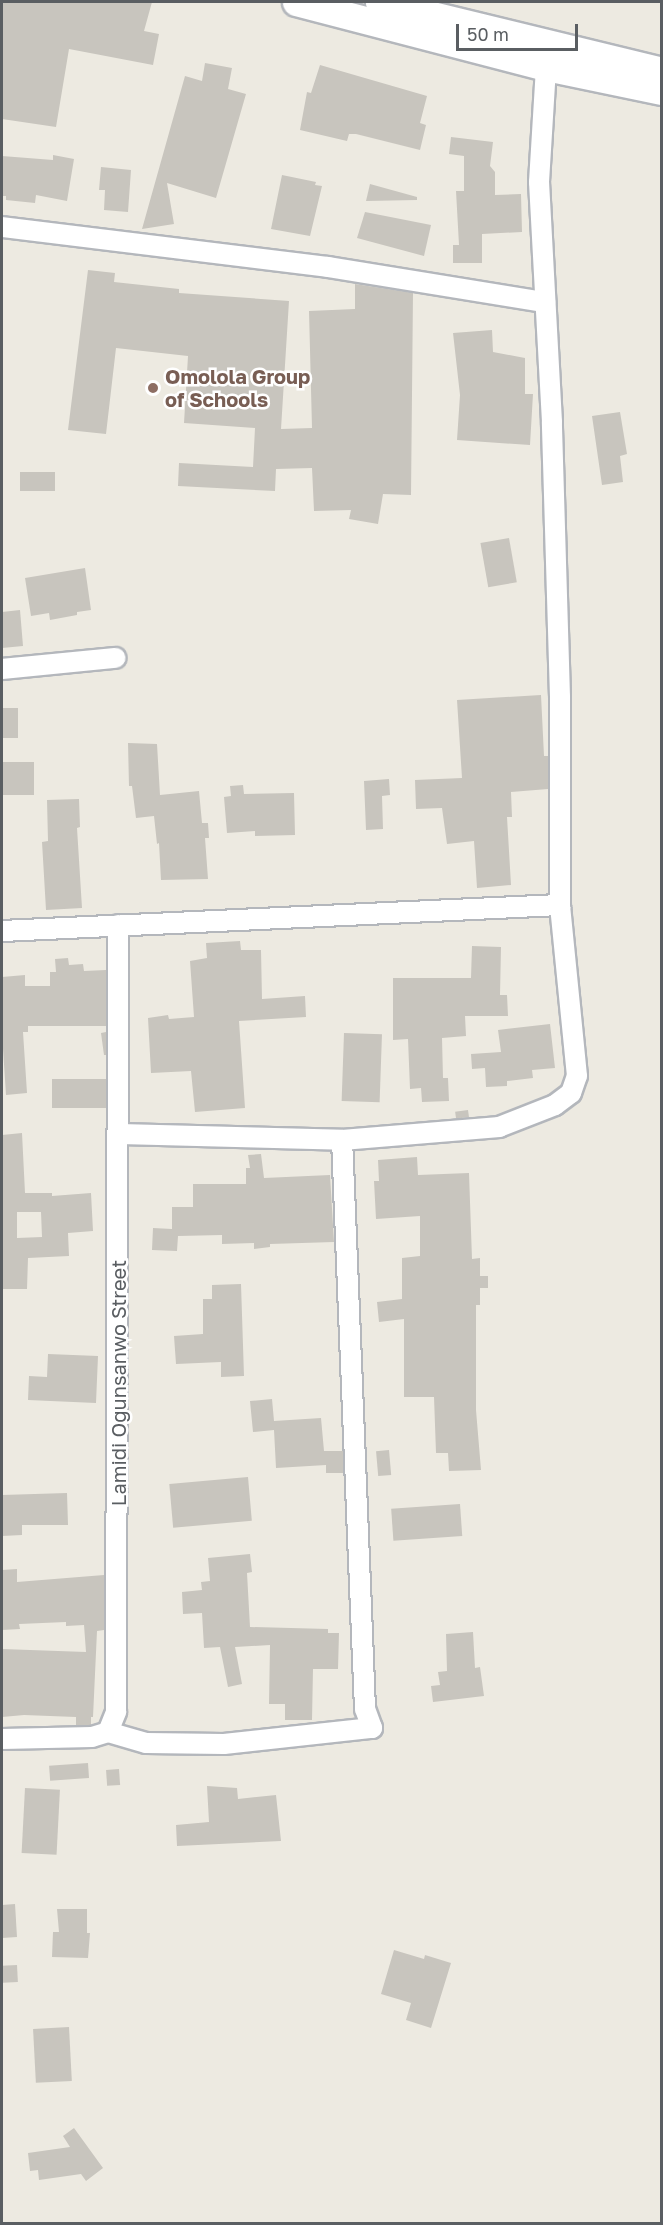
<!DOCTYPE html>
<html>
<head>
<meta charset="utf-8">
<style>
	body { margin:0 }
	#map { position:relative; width:663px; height:2225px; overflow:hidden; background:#edeae1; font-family:"Golos Text",sans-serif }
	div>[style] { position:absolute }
	.building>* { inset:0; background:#c8c5be; transform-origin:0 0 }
	.roads { filter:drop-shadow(2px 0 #b4b7bc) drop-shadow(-2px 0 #b4b7bc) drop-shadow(0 2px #b4b7bc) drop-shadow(0 -2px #b4b7bc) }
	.street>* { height:20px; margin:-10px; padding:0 10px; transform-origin:10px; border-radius:10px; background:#fff }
	.secondary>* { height:27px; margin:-13.5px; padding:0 13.5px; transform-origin:13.5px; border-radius:13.5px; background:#fff }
	.dots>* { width:16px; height:16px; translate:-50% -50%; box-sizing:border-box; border:3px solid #fff; border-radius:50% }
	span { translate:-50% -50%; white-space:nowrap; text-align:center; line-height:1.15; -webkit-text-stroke:5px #fff; paint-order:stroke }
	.education-label { font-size:20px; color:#785e54; font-weight:700 }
	.left { translate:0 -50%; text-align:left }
	.street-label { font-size:20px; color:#5a5e62 }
	.frame { position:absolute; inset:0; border:3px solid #5a5e62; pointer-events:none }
	.scale { position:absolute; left:456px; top:24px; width:122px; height:27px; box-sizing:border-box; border:3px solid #5a5e62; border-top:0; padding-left:8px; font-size:18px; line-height:21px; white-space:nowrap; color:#5a5e62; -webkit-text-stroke:4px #fff; paint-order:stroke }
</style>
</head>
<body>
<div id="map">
	<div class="building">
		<i style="clip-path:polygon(2px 2px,152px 2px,144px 31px,159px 34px,153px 65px,69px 49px,56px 127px,2px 119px)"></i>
		<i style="clip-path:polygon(205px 63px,232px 68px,228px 89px,246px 94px,216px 198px,167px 183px,174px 224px,142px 229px,185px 76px,202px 81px)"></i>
		<i style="clip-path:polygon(320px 65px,427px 96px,420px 123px,426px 125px,420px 150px,356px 134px,349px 134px,347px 141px,300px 130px,307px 92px,311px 93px)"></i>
		<i style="clip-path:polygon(451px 137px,493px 142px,490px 166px,495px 172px,495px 195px,521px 194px,522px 232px,482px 234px,482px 263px,453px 263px,453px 245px,459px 245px,456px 191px,464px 191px,464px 156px,449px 154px)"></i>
		<i style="clip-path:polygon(53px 155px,74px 159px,67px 201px,36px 195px,35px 203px,6px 200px,6px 196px,2px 196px,2px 156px,53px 160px)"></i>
		<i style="clip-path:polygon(101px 167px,131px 170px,128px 212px,104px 210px,105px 190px,99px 190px)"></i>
		<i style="clip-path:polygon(282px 175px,316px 182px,315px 185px,322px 186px,310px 236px,271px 229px)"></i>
		<i style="clip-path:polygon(370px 184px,417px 197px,417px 200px,366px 201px)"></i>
		<i style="clip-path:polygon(365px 212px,431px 225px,424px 256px,357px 238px)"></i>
		<i style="clip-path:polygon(88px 270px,115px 273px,114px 282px,179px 289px,179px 293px,289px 301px,281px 429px,312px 428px,309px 311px,355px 309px,355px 284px,413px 293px,411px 495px,383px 494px,378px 524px,349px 519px,351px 510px,314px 511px,312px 468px,276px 469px,275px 491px,178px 486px,179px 463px,253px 467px,255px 428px,184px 423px,188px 356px,116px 348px,106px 434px,68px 430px)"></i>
		<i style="clip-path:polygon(492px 330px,493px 352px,525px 358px,525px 394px,533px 394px,530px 445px,457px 440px,460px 395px,453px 333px)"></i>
		<i style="clip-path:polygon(620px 412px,627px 454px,620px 456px,623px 482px,602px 485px,592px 416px)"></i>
		<i style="left:20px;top:472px;width:35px;height:19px"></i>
		<i style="left:509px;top:538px;width:45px;height:29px;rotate:80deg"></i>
		<i style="clip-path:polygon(85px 568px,91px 610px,77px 612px,77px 615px,50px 620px,49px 613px,31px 616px,25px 578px)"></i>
		<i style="clip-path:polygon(20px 610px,23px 646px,2px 648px,2px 612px)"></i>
		<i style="clip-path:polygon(541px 695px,544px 756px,548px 756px,548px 789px,511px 792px,512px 817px,507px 817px,511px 885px,477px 888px,474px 841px,447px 844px,442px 808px,416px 809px,415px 780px,462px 778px,457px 700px)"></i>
		<i style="left:2px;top:708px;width:16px;height:30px"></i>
		<i style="clip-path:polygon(128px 743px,157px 744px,160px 795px,199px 791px,202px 823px,208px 823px,209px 838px,205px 838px,208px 879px,161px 880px,159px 843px,157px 844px,154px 816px,136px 818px,132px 786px,129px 786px)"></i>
		<i style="left:34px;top:762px;width:33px;height:32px;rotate:90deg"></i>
		<i style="clip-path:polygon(389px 779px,390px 795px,382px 796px,383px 829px,366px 830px,364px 781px)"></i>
		<i style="clip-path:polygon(243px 785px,244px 794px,294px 793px,295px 835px,255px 836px,255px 831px,227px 833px,224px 797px,231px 796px,230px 786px)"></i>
		<i style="clip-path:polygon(79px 799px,80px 827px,77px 828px,82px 908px,46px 910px,42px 842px,48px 841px,47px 800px)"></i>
		<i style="clip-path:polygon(240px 941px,241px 950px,261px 950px,262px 999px,305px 996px,306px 1017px,239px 1021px,245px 1108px,195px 1112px,191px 1071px,151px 1073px,148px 1018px,168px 1015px,169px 1019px,194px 1017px,190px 961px,207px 958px,206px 943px)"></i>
		<i style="clip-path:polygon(472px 946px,501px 947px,500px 995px,507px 995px,508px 1016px,465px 1016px,466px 1036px,442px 1038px,443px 1078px,448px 1078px,449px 1101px,422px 1102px,421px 1088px,410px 1089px,408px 1039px,393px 1040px,393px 978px,471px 978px)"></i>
		<i style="clip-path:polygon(68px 958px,69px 965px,83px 964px,84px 971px,106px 970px,106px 1026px,28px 1026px,28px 1032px,23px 1032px,27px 1093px,6px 1095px,2px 1033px,2px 977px,25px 975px,25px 986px,50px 986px,50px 972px,56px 972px,55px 959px)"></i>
		<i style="clip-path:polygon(550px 1024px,555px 1068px,532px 1070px,533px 1078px,507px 1081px,507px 1086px,486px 1087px,485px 1068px,472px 1069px,471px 1054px,501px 1052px,498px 1030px)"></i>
		<i style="clip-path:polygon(106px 1032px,106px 1055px,104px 1055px,101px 1033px)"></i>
		<i style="left:344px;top:1033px;width:38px;height:68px;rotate:2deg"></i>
		<i style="left:52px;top:1079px;width:54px;height:29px"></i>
		<i style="left:468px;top:1110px;width:7px;height:13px;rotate:82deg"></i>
		<i style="clip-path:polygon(evenodd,22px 1133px,25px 1193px,52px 1193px,52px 1196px,91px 1193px,93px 1231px,68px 1233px,69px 1256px,28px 1258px,27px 1289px,2px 1289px,2px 1135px,22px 1133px,17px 1212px,41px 1212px,42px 1237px,17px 1238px,17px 1212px)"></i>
		<i style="clip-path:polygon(261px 1154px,264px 1178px,330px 1175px,334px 1242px,270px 1244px,270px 1247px,254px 1249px,254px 1243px,222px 1244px,222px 1235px,178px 1236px,177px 1251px,152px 1250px,153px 1228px,172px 1229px,172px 1207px,193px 1207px,193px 1184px,246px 1184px,246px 1168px,250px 1168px,248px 1155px)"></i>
		<i style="clip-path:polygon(417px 1157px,418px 1175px,469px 1173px,472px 1259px,480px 1258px,480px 1276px,488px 1276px,488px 1288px,480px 1288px,480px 1305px,476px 1305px,476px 1410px,481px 1470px,449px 1471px,448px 1453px,436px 1453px,434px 1397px,404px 1397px,404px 1319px,379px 1322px,377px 1302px,402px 1299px,402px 1258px,420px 1256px,420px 1216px,376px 1219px,374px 1181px,379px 1181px,378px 1160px)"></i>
		<i style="clip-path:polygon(241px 1284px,244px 1376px,221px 1377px,221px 1362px,176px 1364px,174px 1336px,203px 1334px,203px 1299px,212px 1299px,212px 1285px)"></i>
		<i style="clip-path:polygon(48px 1354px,98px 1356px,96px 1403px,28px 1400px,29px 1376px,47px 1377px)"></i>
		<i style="clip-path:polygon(272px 1399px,274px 1421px,321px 1418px,324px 1451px,343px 1451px,343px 1473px,326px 1473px,326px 1465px,276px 1468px,274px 1430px,253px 1432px,250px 1401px)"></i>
		<i style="left:389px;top:1450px;width:25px;height:13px;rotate:85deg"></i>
		<i style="left:248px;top:1477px;width:44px;height:79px;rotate:85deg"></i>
		<i style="clip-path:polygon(67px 1493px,68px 1525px,22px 1525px,22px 1535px,2px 1536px,2px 1495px)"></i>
		<i style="left:460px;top:1504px;width:32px;height:69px;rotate:86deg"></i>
		<i style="clip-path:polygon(250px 1554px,252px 1572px,247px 1573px,250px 1627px,328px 1629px,328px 1633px,339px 1633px,338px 1669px,313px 1669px,312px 1720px,285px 1720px,285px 1704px,269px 1704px,270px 1645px,235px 1647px,242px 1684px,228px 1687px,220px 1647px,204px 1648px,202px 1613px,183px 1614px,182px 1592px,202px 1590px,201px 1582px,210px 1581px,208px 1558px)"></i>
		<i style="clip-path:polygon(17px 1569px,17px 1582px,104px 1575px,104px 1630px,97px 1631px,93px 1717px,91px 1717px,91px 1725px,76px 1725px,76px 1717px,24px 1715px,2px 1717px,2px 1649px,86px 1652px,84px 1625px,66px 1626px,66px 1622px,19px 1624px,20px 1629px,2px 1630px,2px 1570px)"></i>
		<i style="clip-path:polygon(473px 1632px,475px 1668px,480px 1667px,484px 1696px,433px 1702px,431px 1686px,440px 1685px,438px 1672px,447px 1671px,446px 1634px)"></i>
		<i style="left:88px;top:1763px;width:15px;height:39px;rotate:86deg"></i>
		<i style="left:119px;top:1769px;width:16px;height:13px;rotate:86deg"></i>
		<i style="clip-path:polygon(207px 1786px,237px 1788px,238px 1799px,276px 1795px,281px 1841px,177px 1846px,176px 1825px,209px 1822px)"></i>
		<i style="left:25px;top:1788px;width:35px;height:65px;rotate:3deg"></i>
		<i style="clip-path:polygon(15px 1904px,17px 1937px,2px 1938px,2px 1905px)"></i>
		<i style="clip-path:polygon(57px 1909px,87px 1909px,87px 1933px,90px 1933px,88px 1958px,52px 1957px,53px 1932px,59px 1932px)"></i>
		<i style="clip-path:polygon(394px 1950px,424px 1959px,425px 1955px,451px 1963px,431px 2028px,406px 2020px,411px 2003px,381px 1994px)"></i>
		<i style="left:17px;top:1965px;width:17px;height:15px;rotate:87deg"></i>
		<i style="left:69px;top:2027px;width:54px;height:36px;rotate:87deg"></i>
		<i style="clip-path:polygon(74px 2128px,103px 2168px,86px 2181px,81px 2174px,39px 2180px,38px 2170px,30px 2171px,28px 2153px,70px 2147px,63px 2136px)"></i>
	</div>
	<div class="roads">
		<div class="street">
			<i style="left:2px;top:227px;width:328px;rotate:7deg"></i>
			<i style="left:328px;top:267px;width:220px;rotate:9.2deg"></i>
			<i style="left:2px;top:669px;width:114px;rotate:-5.6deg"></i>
			<i style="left:2px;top:931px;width:559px;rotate:-2.67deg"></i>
			<i style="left:120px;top:1134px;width:222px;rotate:1.5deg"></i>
			<i style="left:342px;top:1140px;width:158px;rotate:-4.7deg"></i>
			<i style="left:499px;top:1127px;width:60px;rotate:-21.4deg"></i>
			<i style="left:555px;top:1105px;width:20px;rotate:-37deg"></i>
			<i style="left:571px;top:1093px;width:18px;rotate:-71deg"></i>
			<i style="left:577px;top:1076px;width:172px;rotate:-95.7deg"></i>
			<i style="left:560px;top:905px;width:208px;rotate:-90deg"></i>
			<i style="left:560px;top:697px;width:275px;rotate:-91.7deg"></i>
			<i style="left:552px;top:422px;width:240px;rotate:-93.1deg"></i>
			<i style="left:539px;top:182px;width:115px;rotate:-86.5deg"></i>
			<i style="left:108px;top:1732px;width:40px;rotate:16deg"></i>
			<i style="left:146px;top:1743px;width:78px;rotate:0.7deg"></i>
			<i style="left:224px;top:1744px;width:149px;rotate:-6.2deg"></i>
			<i style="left:372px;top:1728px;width:20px;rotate:-110deg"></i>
			<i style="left:365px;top:1709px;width:569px;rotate:-92.31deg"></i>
			<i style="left:2px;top:1739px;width:90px;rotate:-1.3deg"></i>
			<i style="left:92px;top:1737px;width:17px;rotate:-17deg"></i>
			<i style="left:108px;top:1732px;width:22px;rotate:-68deg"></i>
			<i style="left:116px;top:1712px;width:787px;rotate:-89.85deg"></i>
		</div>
		<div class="secondary">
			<i style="left:296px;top:2px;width:258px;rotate:14.6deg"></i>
			<i style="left:546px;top:67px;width:118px;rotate:11.7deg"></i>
			<i style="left:379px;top:2px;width:291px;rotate:13.7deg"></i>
		</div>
	</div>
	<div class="dots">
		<i style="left:153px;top:388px;background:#8d6e63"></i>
	</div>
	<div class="education-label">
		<span class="left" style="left:165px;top:388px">Omolola Group<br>of Schools</span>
	</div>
	<div class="street-label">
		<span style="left:118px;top:1383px;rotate:-90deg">Lamidi Ogunsanwo Street</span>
	</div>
	<div class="frame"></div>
	<div class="scale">50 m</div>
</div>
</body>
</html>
